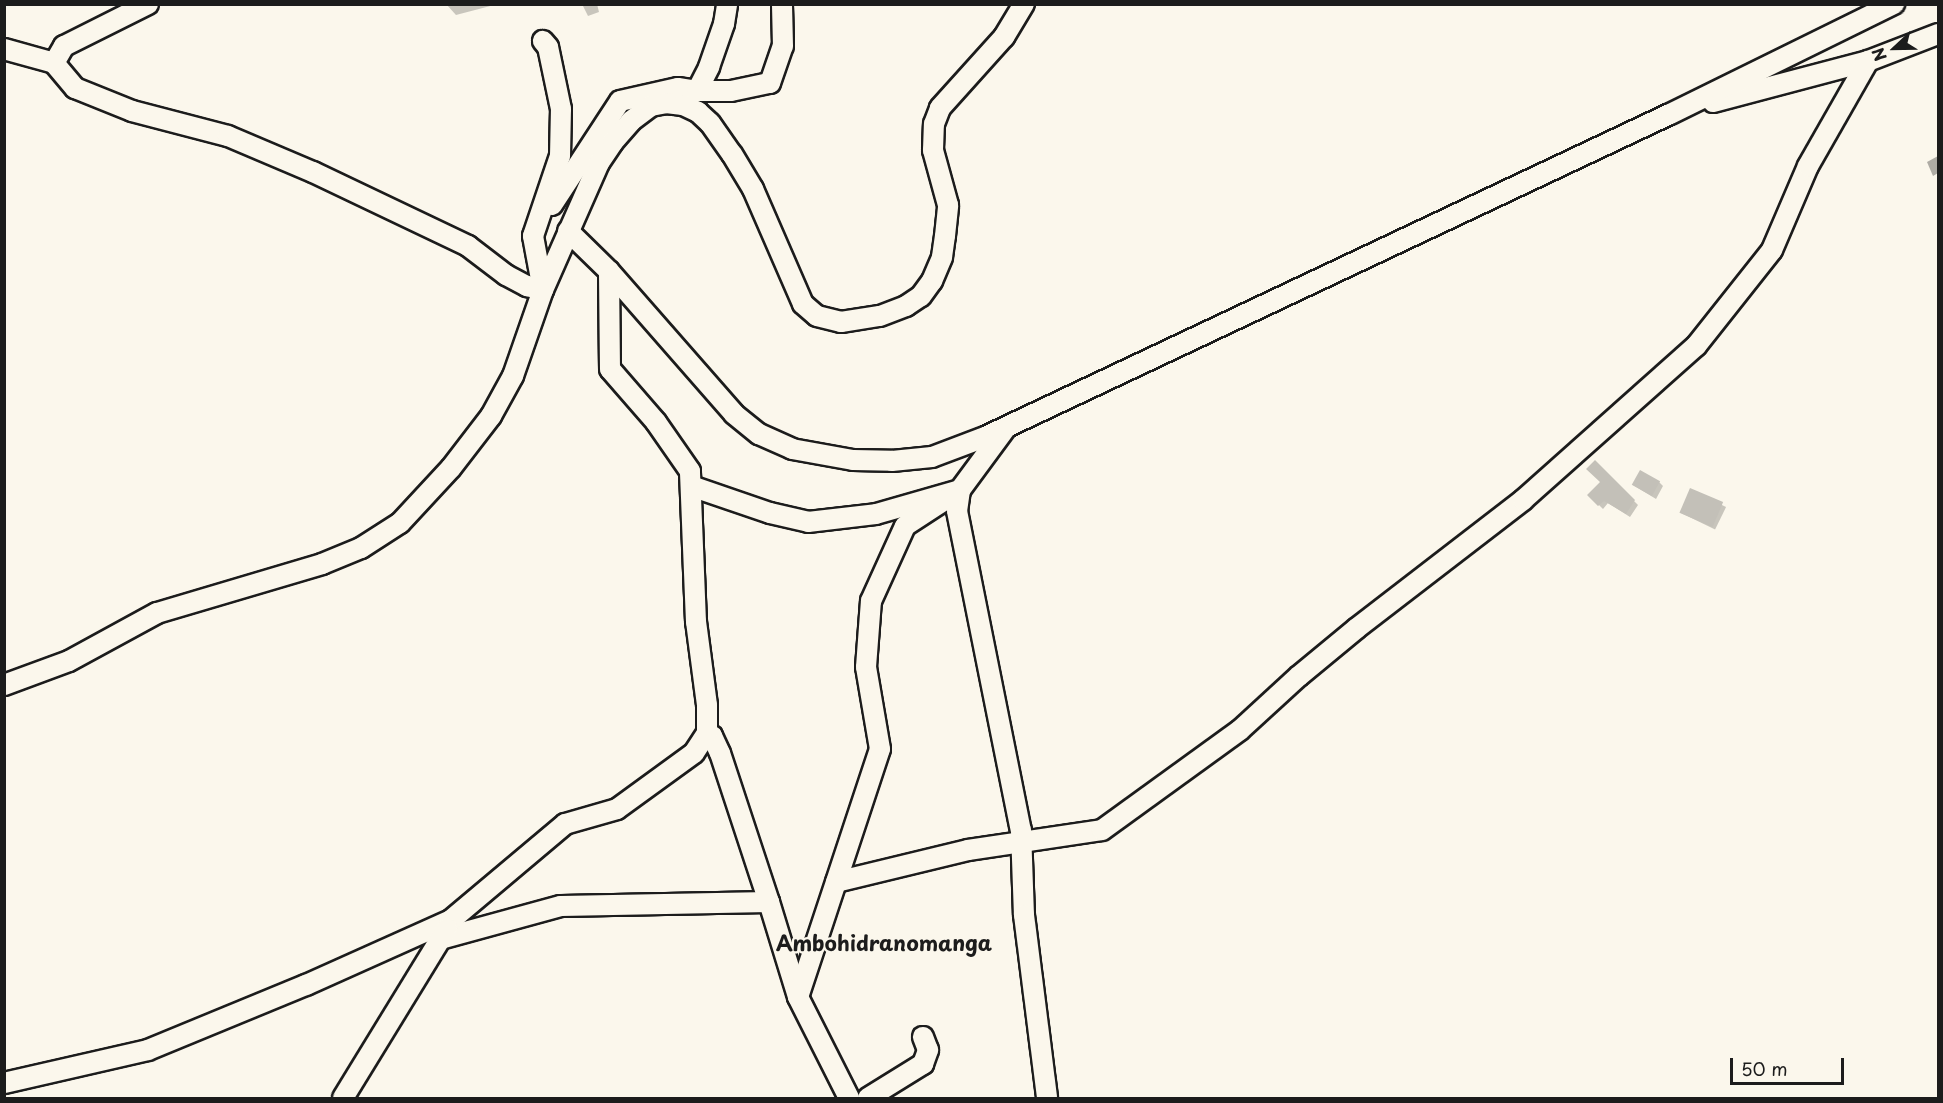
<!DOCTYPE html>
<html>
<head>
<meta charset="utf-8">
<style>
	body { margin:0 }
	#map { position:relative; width:1943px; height:1103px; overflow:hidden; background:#fbf7ec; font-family:"Playpen Sans",sans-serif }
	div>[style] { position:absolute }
	.water>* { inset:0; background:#afaca5 }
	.shadow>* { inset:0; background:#0003; transform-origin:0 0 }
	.building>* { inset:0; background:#c3c0b8; transform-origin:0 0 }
	.roads { filter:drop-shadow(2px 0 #1c1c1c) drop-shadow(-2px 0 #1c1c1c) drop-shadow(0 2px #1c1c1c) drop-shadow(0 -2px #1c1c1c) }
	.minor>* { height:20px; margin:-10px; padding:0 10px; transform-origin:10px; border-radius:10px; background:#fbf7ec }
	span { translate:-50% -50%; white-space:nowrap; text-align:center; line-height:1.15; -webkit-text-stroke:4.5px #fbf7ec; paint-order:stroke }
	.quarter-label { font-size:21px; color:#1c1c1c; font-weight:700 }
	.frame { position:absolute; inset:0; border:6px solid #1c1c1c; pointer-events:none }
	.north { position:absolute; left:1865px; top:18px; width:60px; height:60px; -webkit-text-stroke:4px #fbf7ec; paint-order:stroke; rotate:248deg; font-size:16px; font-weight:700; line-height:24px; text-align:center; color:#1c1c1c }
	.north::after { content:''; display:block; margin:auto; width:21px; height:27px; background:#1c1c1c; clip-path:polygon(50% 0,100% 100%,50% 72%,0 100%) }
	.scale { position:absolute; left:1730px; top:1058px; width:114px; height:27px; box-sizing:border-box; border:3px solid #1c1c1c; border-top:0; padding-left:8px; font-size:18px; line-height:21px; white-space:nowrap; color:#1c1c1c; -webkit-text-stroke:4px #fbf7ec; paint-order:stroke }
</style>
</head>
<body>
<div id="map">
	<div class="water">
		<i style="clip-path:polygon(1938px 156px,1938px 173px,1933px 176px,1927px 162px)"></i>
	</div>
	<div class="shadow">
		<i style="clip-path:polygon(446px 4px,498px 4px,456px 15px)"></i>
		<i style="clip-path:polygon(582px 4px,597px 4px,599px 12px,588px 16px)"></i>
		<i style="clip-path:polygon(1595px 462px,1638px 505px,1630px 517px,1608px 503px,1603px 509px,1589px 495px,1602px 482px)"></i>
		<i style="clip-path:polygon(1659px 482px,1663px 486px,1656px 499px,1633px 485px)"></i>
		<i style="left:1691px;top:490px;width:39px;height:25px;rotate:26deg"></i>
	</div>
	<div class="building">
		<i style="clip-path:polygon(1595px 460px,1635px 500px,1626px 514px,1604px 501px,1598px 506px,1587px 495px,1600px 482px,1586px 469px)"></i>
		<i style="left:1640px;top:470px;width:23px;height:17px;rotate:29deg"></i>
		<i style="left:1690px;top:488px;width:36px;height:27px;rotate:23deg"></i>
	</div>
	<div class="roads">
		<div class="minor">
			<i style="left:148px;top:4px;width:94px;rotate:153.4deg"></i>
			<i style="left:64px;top:46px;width:20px;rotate:120deg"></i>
			<i style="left:54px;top:63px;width:33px;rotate:50deg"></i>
			<i style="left:75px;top:88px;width:61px;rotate:22deg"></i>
			<i style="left:132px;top:111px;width:99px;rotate:14.6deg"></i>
			<i style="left:228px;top:136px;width:92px;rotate:23deg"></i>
			<i style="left:313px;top:172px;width:172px;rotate:25.5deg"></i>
			<i style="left:468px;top:246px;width:48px;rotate:37.3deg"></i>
			<i style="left:506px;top:275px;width:24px;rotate:28deg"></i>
			<i style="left:527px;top:286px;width:16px;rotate:14deg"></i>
			<i style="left:543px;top:290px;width:55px;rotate:-100.5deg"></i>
			<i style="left:533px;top:236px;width:84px;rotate:-71.4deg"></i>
			<i style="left:560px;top:156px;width:47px;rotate:-88.8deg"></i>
			<i style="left:561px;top:109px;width:63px;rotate:-101.8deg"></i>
			<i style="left:548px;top:47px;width:8px;rotate:-130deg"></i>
			<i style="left:4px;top:49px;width:52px;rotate:15.6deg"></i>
			<i style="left:697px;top:91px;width:34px"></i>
			<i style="left:731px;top:91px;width:40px;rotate:-12deg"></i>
			<i style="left:770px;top:83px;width:39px;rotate:-71deg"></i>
			<i style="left:783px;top:46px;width:42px;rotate:-91.4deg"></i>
			<i style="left:1713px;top:102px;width:160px;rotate:-14.8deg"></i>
			<i style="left:1868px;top:61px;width:75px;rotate:-21.1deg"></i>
			<i style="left:552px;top:205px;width:124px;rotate:-56.8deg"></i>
			<i style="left:620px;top:101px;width:59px;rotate:-12.6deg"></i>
			<i style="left:678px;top:88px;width:19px;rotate:9deg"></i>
			<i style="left:697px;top:91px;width:27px;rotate:-63deg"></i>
			<i style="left:709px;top:67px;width:46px;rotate:-70.8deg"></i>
			<i style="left:724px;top:24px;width:20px;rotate:-81deg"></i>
			<i style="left:568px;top:231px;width:57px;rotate:44.3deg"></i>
			<i style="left:609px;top:271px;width:190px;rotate:48.8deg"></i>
			<i style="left:734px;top:414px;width:32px;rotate:39deg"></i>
			<i style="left:759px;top:434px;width:36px;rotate:24deg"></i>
			<i style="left:792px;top:449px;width:62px;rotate:10.2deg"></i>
			<i style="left:853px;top:460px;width:39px;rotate:1deg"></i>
			<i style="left:892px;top:461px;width:40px;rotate:-5.7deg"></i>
			<i style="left:932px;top:457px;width:57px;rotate:-20.7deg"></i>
			<i style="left:985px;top:437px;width:757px;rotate:-25.25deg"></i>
			<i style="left:1670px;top:114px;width:250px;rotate:-26.2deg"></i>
			<i style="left:691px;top:486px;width:83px;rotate:18.9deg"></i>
			<i style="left:770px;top:513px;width:39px;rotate:13deg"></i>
			<i style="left:808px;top:522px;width:68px;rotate:-6.7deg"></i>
			<i style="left:876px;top:514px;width:87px;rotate:-15.9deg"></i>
			<i style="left:960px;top:490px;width:76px;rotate:-53.6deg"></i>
			<i style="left:960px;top:490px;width:21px;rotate:98deg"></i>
			<i style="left:957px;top:511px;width:325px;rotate:78.7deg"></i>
			<i style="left:1021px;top:830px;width:85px;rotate:88deg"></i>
			<i style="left:1024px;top:915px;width:184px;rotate:82.8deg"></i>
			<i style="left:4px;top:685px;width:69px;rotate:-20.3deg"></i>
			<i style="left:69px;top:661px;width:100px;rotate:-28.6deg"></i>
			<i style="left:157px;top:613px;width:172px;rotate:-16.5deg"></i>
			<i style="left:322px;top:564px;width:42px;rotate:-22.3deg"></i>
			<i style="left:361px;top:548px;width:46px;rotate:-32.7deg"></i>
			<i style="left:400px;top:523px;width:75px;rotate:-47.2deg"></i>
			<i style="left:451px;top:468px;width:66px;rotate:-52.4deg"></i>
			<i style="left:491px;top:416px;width:46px;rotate:-61.2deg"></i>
			<i style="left:513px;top:376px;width:91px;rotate:-70.8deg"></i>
			<i style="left:543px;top:290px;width:139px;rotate:-66.2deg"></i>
			<i style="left:599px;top:163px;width:25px;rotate:-56deg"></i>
			<i style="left:613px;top:142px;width:28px;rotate:-49deg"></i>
			<i style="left:631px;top:121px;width:25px;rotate:-37deg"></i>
			<i style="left:651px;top:106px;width:15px;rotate:-11deg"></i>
			<i style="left:666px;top:103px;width:17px;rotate:7deg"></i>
			<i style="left:683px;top:105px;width:17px;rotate:25deg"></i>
			<i style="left:698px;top:112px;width:16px;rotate:43deg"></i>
			<i style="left:710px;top:123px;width:38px;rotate:55deg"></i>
			<i style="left:732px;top:154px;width:41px;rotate:59deg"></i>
			<i style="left:753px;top:189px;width:125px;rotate:66.5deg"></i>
			<i style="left:803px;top:304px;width:18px;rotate:41deg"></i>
			<i style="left:817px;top:316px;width:25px;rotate:14deg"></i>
			<i style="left:841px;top:322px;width:39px;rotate:-9deg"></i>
			<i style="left:880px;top:316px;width:28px;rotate:-21deg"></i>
			<i style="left:906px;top:306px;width:18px;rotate:-34deg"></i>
			<i style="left:921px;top:296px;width:19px;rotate:-54deg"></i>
			<i style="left:932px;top:281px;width:26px;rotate:-67deg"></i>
			<i style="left:942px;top:257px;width:21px;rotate:-82deg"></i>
			<i style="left:945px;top:236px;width:31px;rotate:-84deg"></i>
			<i style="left:948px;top:205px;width:57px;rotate:-105.3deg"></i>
			<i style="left:933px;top:150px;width:26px;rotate:-88deg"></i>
			<i style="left:934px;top:124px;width:17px;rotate:-69deg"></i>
			<i style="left:940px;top:108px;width:96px;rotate:-48deg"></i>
			<i style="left:1004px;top:37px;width:39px;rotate:-59deg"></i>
			<i style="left:707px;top:733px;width:6px;rotate:31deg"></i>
			<i style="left:712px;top:736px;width:19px;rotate:65deg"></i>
			<i style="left:720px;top:753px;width:157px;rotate:71.8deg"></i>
			<i style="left:836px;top:882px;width:136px;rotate:-13.6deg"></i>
			<i style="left:968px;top:850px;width:135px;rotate:-8.5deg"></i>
			<i style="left:1102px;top:830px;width:170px;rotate:-35.9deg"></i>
			<i style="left:1240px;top:730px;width:80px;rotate:-42.5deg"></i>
			<i style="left:1299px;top:676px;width:75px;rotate:-39.6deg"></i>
			<i style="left:1357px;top:628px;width:210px;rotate:-37.6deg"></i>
			<i style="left:1523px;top:500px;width:232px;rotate:-41.7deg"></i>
			<i style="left:1696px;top:346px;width:122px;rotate:-51.6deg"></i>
			<i style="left:1772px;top:250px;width:91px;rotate:-66.8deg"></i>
			<i style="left:1808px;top:166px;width:121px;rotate:-60.3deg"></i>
			<i style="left:440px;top:939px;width:125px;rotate:-15.3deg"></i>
			<i style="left:561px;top:906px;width:208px;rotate:-1.1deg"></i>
			<i style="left:769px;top:902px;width:99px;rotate:73deg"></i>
			<i style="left:798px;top:997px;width:113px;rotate:63.2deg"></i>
			<i style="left:798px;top:997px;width:261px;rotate:-71.7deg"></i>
			<i style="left:880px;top:749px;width:83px;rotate:-99.7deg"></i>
			<i style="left:866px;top:667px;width:66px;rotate:-85.7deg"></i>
			<i style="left:871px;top:601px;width:82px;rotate:-65.6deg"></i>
			<i style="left:905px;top:526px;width:66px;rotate:-33.2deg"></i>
			<i style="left:4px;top:1083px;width:148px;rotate:-12.9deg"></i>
			<i style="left:148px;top:1050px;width:171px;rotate:-22.4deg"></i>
			<i style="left:306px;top:985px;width:159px;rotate:-24.1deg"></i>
			<i style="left:451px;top:920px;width:149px;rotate:-40.1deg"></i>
			<i style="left:565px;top:824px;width:54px;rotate:-16.1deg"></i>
			<i style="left:617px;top:809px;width:95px;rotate:-36deg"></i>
			<i style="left:694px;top:753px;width:24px;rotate:-57deg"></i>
			<i style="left:707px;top:733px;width:28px;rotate:-90deg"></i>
			<i style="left:707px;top:705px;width:84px;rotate:-97.5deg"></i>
			<i style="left:696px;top:622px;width:151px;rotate:-92.3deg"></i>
			<i style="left:690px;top:471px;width:60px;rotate:-124.8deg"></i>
			<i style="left:656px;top:422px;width:70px;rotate:-131deg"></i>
			<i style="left:610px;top:369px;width:98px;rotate:-90.6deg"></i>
			<i style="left:343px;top:1098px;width:199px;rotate:-58.5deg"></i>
			<i style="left:868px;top:1098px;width:65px;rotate:-31.7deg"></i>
			<i style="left:923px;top:1064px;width:15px;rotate:-70deg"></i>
			<i style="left:928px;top:1050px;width:14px;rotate:-111deg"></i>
		</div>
	</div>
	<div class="quarter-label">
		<span style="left:884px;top:942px">Ambohidranomanga</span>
	</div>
	<div class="frame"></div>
	<div class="north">N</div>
	<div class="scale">50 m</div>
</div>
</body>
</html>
